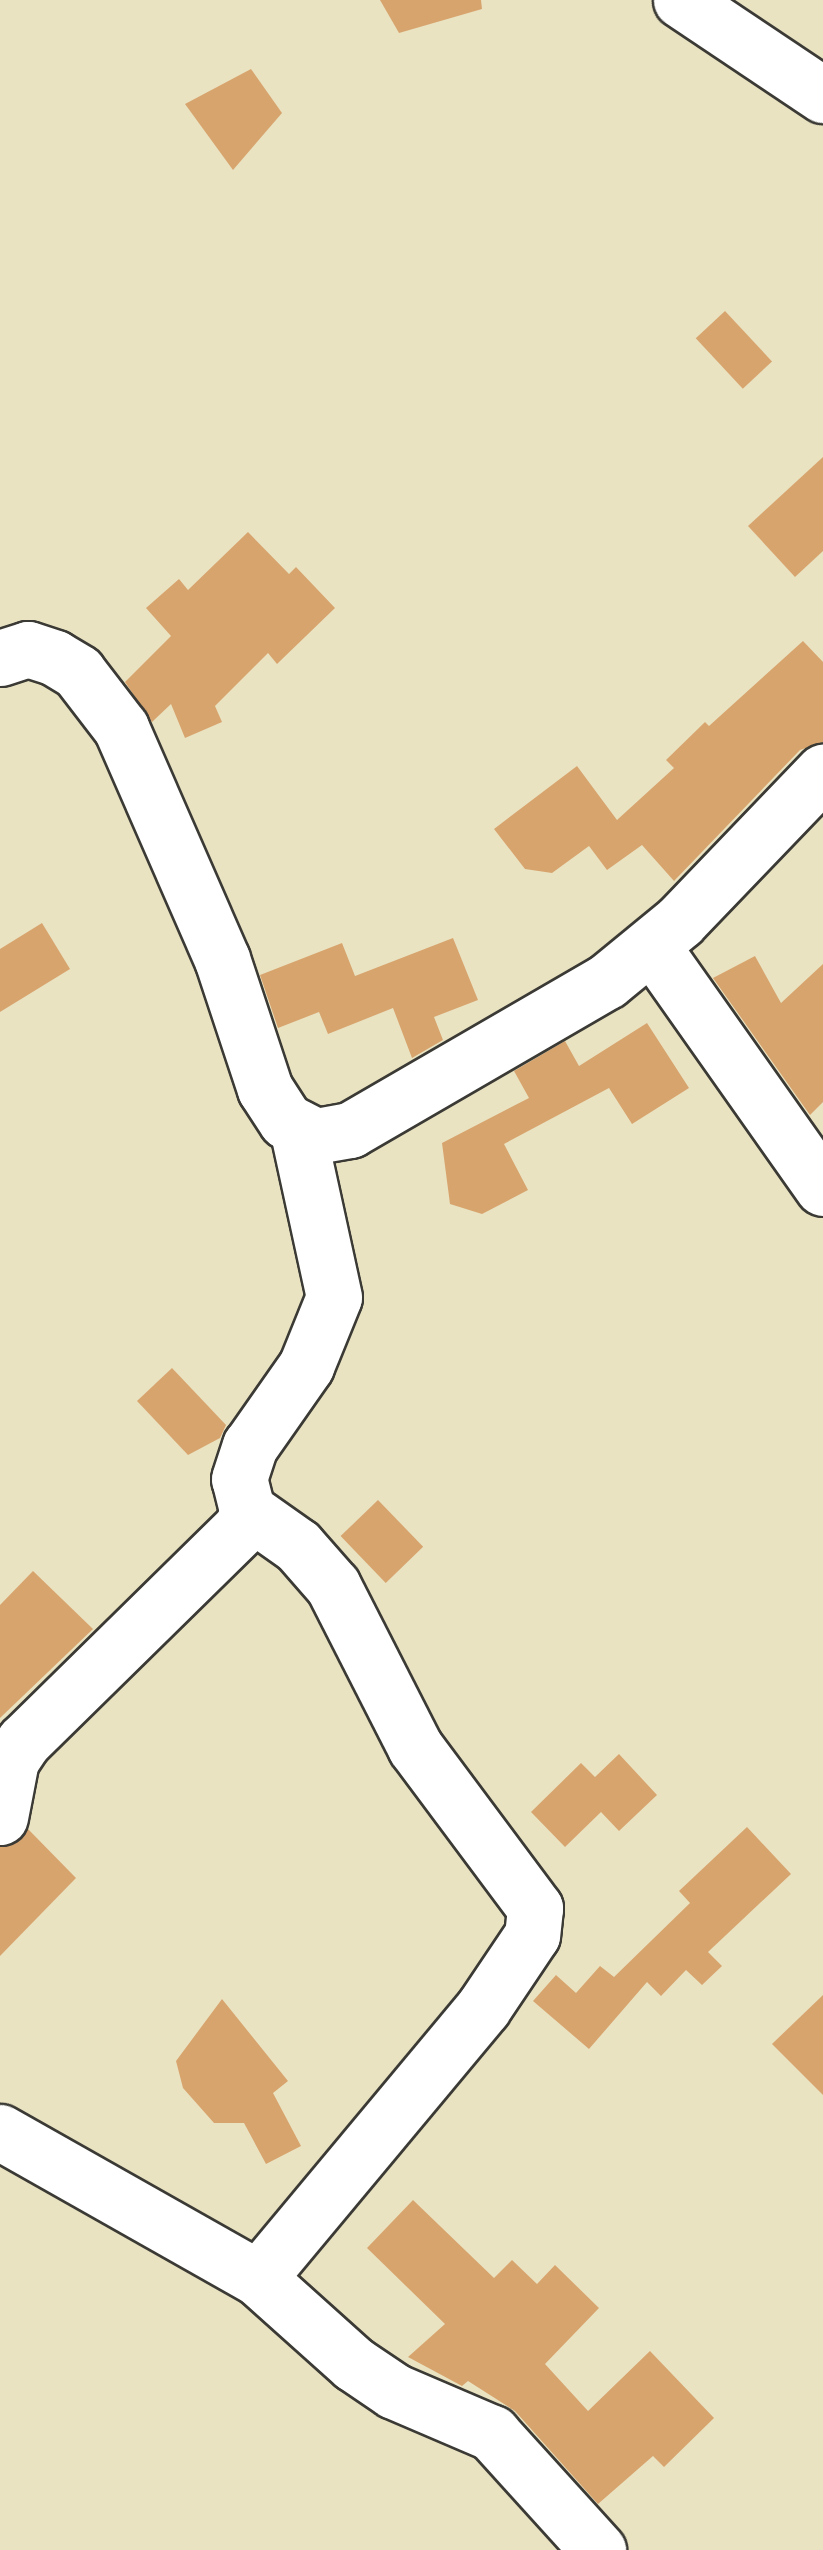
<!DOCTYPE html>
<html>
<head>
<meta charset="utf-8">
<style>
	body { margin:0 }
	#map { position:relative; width:823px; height:2550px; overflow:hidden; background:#e9e3c2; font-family:"Gochi Hand",sans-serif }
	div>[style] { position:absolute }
	.building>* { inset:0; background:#d8a46e; transform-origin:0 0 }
	.roads { filter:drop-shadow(2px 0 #3b3a35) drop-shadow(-2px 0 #3b3a35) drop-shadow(0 2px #3b3a35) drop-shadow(0 -2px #3b3a35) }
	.minor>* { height:55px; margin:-27.5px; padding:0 27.5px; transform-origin:27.5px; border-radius:27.5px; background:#fff }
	span { translate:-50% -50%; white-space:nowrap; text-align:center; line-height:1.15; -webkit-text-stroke:10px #fdfcf7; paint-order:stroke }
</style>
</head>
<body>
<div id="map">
	<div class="building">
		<i style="clip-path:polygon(380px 0,481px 0,482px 9px,399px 33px)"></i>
		<i style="clip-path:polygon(251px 69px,282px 113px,233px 170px,185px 104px)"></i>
		<i style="left:725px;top:311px;width:69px;height:40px;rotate:47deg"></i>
		<i style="clip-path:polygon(823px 457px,823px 551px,795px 577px,748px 526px)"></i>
		<i style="clip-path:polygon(248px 532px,289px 574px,296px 567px,335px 608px,277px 664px,268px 653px,215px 706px,222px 722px,185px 738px,171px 704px,152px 722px,125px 682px,171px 636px,146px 608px,179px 579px,188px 590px)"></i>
		<i style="clip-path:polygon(803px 641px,823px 662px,823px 742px,800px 750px,674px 881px,642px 845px,607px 870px,589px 846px,552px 873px,525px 869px,494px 829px,577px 766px,617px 820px,674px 768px,666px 760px,705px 722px,709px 726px)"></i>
		<i style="clip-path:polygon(42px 923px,70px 969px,0 1012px,0 949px)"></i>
		<i style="clip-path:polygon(453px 938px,478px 1000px,434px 1017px,443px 1040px,412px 1058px,393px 1008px,328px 1034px,319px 1012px,278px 1028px,260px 975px,342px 943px,355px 976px)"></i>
		<i style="clip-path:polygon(755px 956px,781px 1003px,823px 964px,823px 1102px,810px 1115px,713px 978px)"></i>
		<i style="clip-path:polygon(647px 1023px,689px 1088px,632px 1124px,609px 1088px,504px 1144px,528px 1190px,482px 1214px,450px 1204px,442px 1143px,529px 1098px,514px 1071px,565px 1041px,579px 1066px)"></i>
		<i style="clip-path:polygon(172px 1368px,226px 1425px,220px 1438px,188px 1455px,137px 1401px)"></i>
		<i style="left:378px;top:1500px;width:65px;height:52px;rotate:46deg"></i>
		<i style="clip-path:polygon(33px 1571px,93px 1629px,0 1718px,0 1605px)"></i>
		<i style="clip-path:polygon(619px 1754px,657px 1795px,619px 1831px,601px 1812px,565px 1847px,531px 1812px,581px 1763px,595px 1777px)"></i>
		<i style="clip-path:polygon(747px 1827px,791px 1874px,708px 1952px,722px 1966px,702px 1985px,686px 1970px,661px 1996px,647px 1982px,589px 2049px,533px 2001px,556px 1975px,576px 1993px,600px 1966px,614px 1977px,690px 1903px,679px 1891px)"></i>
		<i style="clip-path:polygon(28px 1829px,76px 1878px,0 1956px,0 1847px)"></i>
		<i style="clip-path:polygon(823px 1995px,823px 2095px,772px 2044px)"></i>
		<i style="clip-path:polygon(222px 1999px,288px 2081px,273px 2093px,301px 2146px,266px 2164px,244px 2123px,214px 2123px,183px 2088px,176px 2061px)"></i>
		<i style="clip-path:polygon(413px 2200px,494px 2278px,512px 2260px,537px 2284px,555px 2265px,599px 2308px,545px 2364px,588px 2411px,650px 2351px,714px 2418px,664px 2467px,653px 2456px,598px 2504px,515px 2411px,468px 2381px,462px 2386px,408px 2357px,445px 2324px,367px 2248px)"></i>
	</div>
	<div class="roads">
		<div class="minor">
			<i style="left:681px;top:0;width:171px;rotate:33.8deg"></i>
			<i style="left:0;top:658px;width:29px;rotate:-18deg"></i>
			<i style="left:28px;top:649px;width:28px;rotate:18deg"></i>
			<i style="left:55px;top:658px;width:27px;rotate:31deg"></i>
			<i style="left:78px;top:672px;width:71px;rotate:52.5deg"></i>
			<i style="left:121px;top:728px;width:252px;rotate:66.4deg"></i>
			<i style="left:222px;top:959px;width:137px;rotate:71.7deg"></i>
			<i style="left:265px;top:1089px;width:38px;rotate:57deg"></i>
			<i style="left:286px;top:1121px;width:34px;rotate:27deg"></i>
			<i style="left:316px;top:1136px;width:35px;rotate:-10deg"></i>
			<i style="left:350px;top:1130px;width:297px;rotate:-30.1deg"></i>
			<i style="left:607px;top:981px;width:94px;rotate:-39.4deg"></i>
			<i style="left:680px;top:921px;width:207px;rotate:-46.2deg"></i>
			<i style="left:652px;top:946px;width:296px;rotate:54.8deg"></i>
			<i style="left:247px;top:1510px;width:62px;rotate:35.2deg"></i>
			<i style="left:298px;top:1546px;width:53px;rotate:48.8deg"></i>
			<i style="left:333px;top:1586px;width:181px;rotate:63deg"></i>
			<i style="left:415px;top:1747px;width:201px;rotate:53.3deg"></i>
			<i style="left:535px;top:1908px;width:27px;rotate:96deg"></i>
			<i style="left:532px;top:1935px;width:88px;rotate:123.9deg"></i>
			<i style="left:483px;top:2008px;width:351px;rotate:129.8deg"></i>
			<i style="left:0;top:1817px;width:58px;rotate:-79.1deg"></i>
			<i style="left:11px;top:1760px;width:23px;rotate:-56deg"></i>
			<i style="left:24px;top:1741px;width:307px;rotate:-44.5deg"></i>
			<i style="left:243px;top:1526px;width:16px;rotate:-76deg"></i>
			<i style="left:247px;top:1510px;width:32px;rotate:-104deg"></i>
			<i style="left:239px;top:1479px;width:35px;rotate:-72deg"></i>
			<i style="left:250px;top:1446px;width:98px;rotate:-55deg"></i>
			<i style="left:306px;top:1366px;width:74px;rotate:-67.9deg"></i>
			<i style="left:334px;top:1297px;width:174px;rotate:-102.3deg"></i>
			<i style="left:0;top:2132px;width:296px;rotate:29.5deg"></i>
			<i style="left:258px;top:2278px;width:129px;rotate:41.9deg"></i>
			<i style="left:354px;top:2364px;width:48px;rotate:34deg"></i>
			<i style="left:394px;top:2391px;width:107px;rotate:23.2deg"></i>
			<i style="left:492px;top:2433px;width:158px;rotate:47.8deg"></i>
		</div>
	</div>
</div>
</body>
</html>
